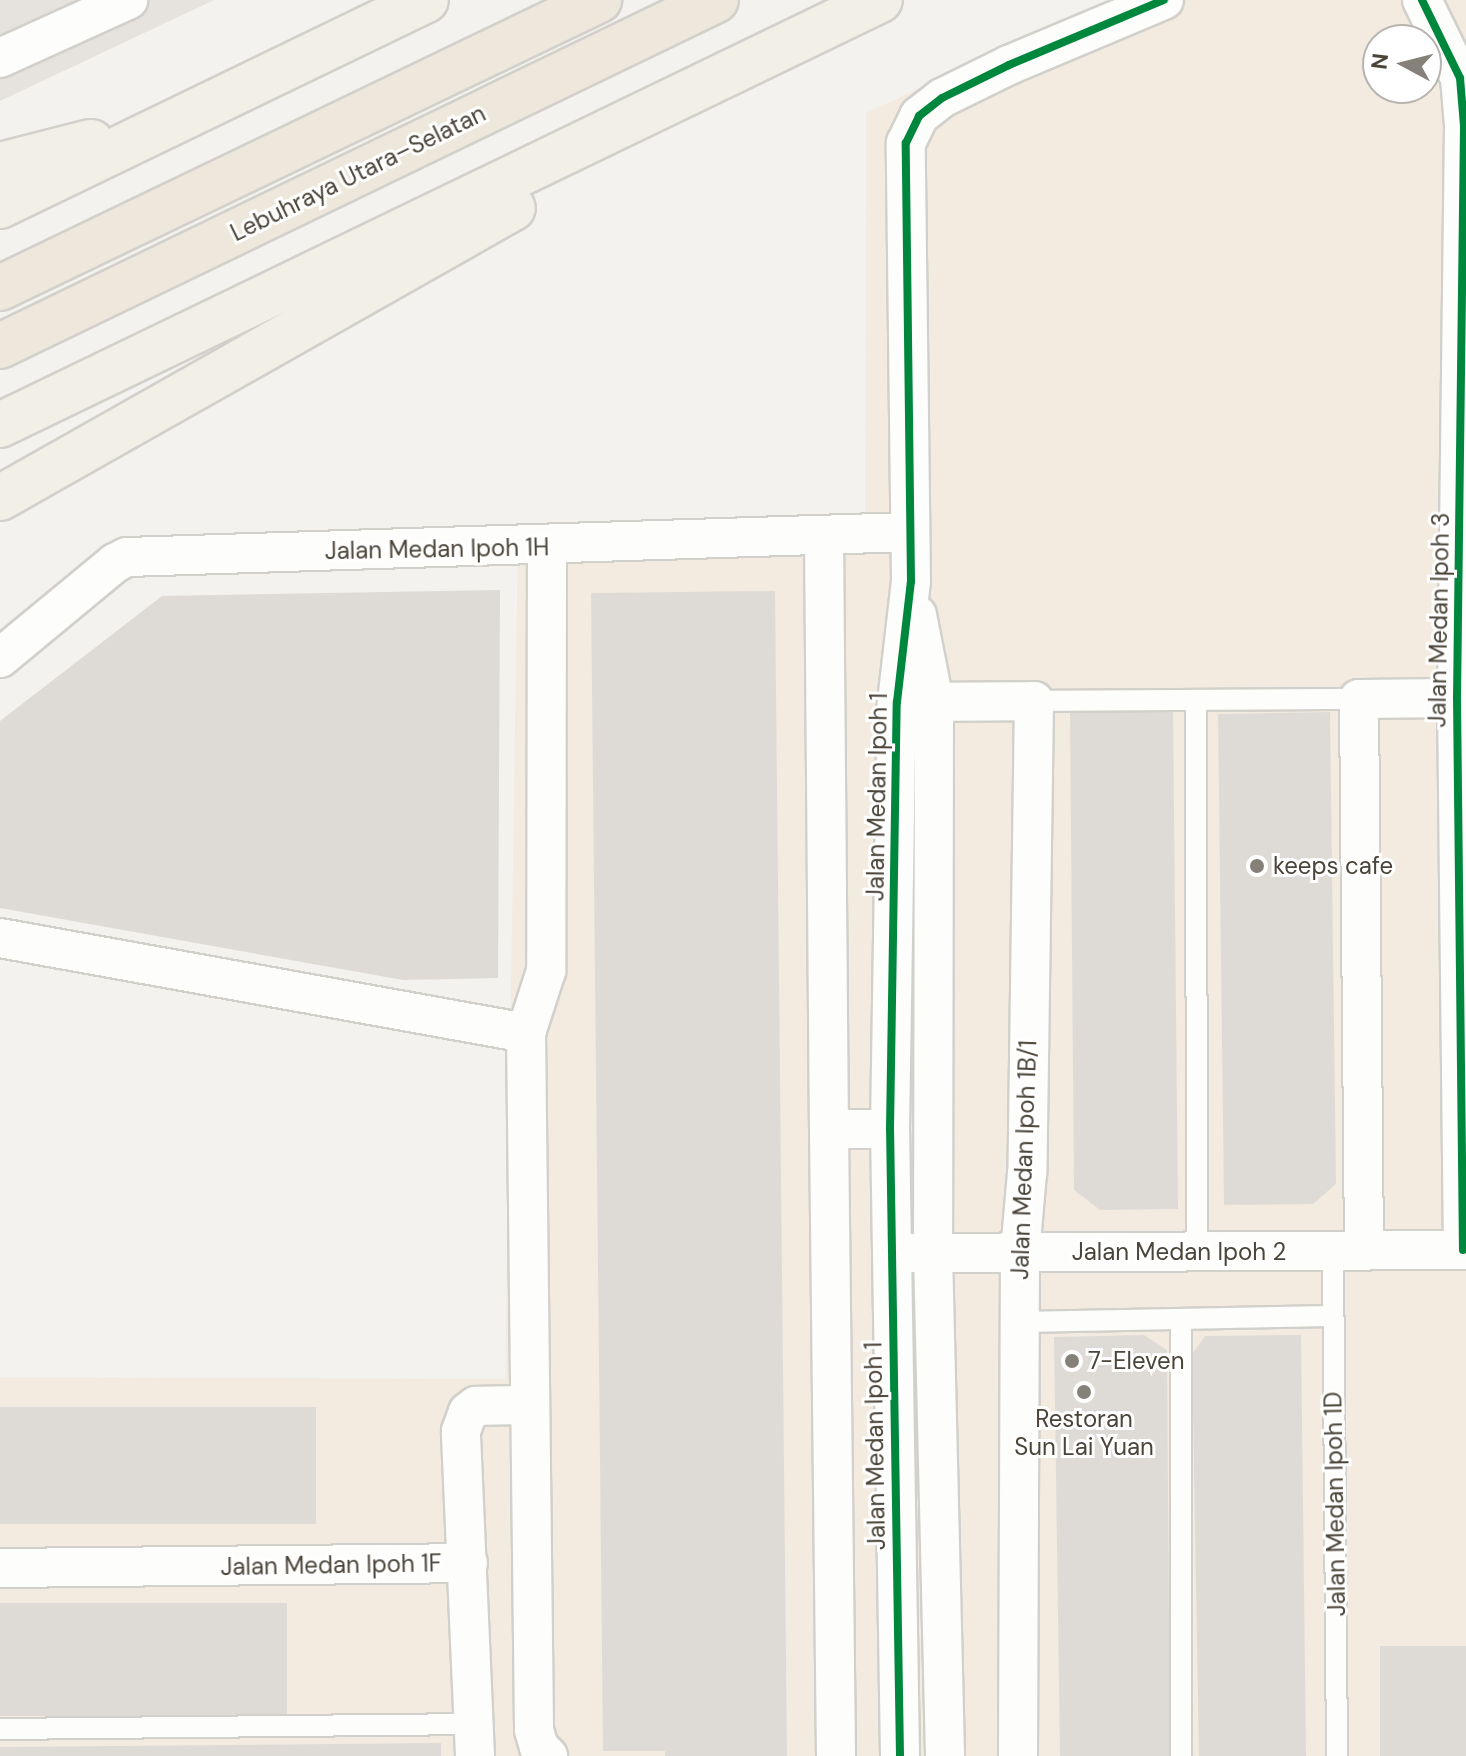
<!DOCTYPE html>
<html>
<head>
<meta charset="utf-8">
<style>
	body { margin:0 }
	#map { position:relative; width:1466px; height:1756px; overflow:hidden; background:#f4f2ee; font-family:"DM Sans",sans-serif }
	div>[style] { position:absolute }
	.commercial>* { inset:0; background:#f3ebdf }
	.industrial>* { inset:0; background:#e6e2de }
	.building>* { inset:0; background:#dedbd6; transform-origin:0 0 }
	.roads { filter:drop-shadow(2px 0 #d2d0cb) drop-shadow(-2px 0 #d2d0cb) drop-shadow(0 2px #d2d0cb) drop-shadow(0 -2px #d2d0cb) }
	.service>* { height:20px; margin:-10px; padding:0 10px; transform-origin:10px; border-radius:10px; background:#fdfdfc }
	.minor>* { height:38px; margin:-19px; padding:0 19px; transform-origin:19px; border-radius:19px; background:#fdfdfc }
	.primary>* { height:44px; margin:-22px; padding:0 22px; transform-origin:22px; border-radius:22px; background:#f2efe6 }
	.motorway>* { height:44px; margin:-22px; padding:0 22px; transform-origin:22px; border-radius:22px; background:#ede8db }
	.cycleway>* { height:8px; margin:-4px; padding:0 4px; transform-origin:4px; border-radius:4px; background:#00873e }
	.dots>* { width:22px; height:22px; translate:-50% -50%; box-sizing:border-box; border:4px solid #fff; border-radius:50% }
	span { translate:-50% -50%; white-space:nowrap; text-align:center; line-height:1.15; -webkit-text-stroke:6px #fff; paint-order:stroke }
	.street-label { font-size:24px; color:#4b4439 }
	.poi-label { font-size:24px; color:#4b4439 }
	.left { translate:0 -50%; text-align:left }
	.north { position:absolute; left:1362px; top:24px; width:80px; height:80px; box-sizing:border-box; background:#fff; border:2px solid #b7b4b0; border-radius:50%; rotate:277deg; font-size:22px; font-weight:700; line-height:32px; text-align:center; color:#4b4439 }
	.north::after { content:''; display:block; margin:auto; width:28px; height:36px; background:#868178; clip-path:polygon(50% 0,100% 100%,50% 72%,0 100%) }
</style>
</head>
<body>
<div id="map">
	<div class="commercial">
		<i style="clip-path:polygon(evenodd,1110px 0,1466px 0,1466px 1756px,0 1756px,0 1377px,505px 1379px,518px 532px,865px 522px,866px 113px,1110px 0,1378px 40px,1426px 40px,1426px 88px,1378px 88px,1378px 40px)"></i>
	</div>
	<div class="industrial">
		<i style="clip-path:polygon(0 0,214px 0,0 101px)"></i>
	</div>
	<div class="building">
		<i style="clip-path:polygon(500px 590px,498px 978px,403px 980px,0 908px,0 721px,162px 596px)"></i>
		<i style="clip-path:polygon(775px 591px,787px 1756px,665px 1756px,665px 1751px,603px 1751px,591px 593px)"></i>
		<i style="clip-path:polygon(1173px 710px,1178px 1209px,1100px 1210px,1074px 1190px,1070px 711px)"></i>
		<i style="clip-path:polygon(1330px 712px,1336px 1184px,1313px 1204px,1224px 1205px,1218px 714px)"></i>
		<i style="clip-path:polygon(1144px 1335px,1167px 1350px,1170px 1756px,1060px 1756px,1054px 1337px)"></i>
		<i style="clip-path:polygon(1301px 1335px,1306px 1756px,1199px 1756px,1192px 1354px,1205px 1336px)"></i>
		<i style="left:316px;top:1407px;width:117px;height:316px;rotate:90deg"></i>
		<i style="left:287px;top:1603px;width:113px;height:287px;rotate:90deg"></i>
		<i style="left:1466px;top:1646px;width:110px;height:86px;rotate:90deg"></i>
		<i style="clip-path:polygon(441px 1743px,441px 1756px,0 1756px,0 1747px)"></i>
	</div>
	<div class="roads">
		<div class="service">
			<i style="left:1196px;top:700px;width:552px;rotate:89.9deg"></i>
			<i style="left:1034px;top:701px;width:325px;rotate:-0.4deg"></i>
			<i style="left:1333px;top:1251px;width:505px;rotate:89.55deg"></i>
			<i style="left:1181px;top:1320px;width:436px;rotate:90deg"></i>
			<i style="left:1019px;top:1322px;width:314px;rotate:-1.1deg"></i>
			<i style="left:0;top:1729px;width:475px;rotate:-0.6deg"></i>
		</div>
		<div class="minor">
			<i style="left:1422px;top:0;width:87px;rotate:64deg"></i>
			<i style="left:1460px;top:78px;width:48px;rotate:85.2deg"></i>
			<i style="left:1464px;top:126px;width:572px;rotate:90.7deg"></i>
			<i style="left:1457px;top:698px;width:552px;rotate:89.38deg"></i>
			<i style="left:0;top:58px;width:141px;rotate:-24.4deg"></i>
			<i style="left:824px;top:537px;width:592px;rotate:89.52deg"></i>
			<i style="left:547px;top:546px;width:425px;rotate:90.1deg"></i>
			<i style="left:546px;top:971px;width:65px;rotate:107.9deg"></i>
			<i style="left:526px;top:1033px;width:697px;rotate:89.34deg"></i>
			<i style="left:534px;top:1730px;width:18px;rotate:74deg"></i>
			<i style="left:539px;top:1747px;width:13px;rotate:45deg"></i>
			<i style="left:917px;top:615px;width:89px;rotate:78.9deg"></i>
			<i style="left:934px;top:702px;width:551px;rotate:90.1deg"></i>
			<i style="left:933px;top:1253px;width:503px;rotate:88.63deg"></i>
			<i style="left:0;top:658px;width:149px;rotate:-39.6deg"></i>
			<i style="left:115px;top:563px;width:13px;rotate:-27deg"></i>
			<i style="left:127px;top:557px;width:783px;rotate:-1.83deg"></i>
			<i style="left:897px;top:702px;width:137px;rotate:-0.4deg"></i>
			<i style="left:1034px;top:701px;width:472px;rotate:90.8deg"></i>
			<i style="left:1027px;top:1173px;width:80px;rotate:95deg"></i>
			<i style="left:1020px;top:1253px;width:503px;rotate:90.23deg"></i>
			<i style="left:0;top:938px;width:535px;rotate:10.24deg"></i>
			<i style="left:1364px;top:1251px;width:552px;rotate:-90.52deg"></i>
			<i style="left:1359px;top:699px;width:98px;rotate:-0.6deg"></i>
			<i style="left:910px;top:1253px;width:556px;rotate:-0.31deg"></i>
			<i style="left:0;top:1568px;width:468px;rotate:-0.6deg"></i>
			<i style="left:475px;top:1756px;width:325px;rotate:-92.5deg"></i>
			<i style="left:461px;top:1431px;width:20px;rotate:-70deg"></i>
			<i style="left:468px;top:1412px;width:10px;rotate:-37deg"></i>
			<i style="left:476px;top:1406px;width:54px;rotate:-1.1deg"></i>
			<i style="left:836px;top:1756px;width:627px;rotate:-90.64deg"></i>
			<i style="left:829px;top:1129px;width:61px"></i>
			<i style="left:900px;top:1756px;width:627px;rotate:-90.91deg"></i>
			<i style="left:890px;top:1129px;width:427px;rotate:-89.1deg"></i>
			<i style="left:897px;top:702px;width:122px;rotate:-83.4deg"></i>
			<i style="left:911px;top:581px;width:438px;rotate:-90.7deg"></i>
			<i style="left:906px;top:143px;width:30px;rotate:-64deg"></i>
			<i style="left:919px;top:116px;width:29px;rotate:-38deg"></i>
			<i style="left:942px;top:98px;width:75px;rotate:-26.2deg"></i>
			<i style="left:1009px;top:65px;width:168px;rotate:-22.8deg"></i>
		</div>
		<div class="primary">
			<i style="left:0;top:165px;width:94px;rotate:-14.2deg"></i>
			<i style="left:0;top:206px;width:473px;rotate:-25.8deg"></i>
			<i style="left:0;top:425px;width:977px;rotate:-25.78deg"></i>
			<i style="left:0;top:498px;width:589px;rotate:-29.48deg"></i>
		</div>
		<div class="motorway">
			<i style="left:0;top:288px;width:665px;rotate:-25.68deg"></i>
			<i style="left:0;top:346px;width:795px;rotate:-25.79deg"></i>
		</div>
	</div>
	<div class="cycleway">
		<i style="left:1422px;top:0;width:87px;rotate:64deg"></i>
		<i style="left:1460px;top:78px;width:48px;rotate:85.2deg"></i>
		<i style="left:1464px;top:126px;width:572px;rotate:90.7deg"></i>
		<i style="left:1457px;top:698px;width:552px;rotate:89.38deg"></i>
		<i style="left:900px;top:1756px;width:627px;rotate:-90.91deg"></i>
		<i style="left:890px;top:1129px;width:427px;rotate:-89.1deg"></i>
		<i style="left:897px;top:702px;width:122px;rotate:-83.4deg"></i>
		<i style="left:911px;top:581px;width:438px;rotate:-90.7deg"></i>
		<i style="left:906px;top:143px;width:30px;rotate:-64deg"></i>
		<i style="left:919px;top:116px;width:29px;rotate:-38deg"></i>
		<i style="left:942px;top:98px;width:75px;rotate:-26.2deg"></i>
		<i style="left:1009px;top:65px;width:168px;rotate:-22.8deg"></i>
	</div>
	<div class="dots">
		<i style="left:1257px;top:866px;background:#868178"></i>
		<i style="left:1072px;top:1361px;background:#868178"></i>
		<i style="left:1084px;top:1392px;background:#868178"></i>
	</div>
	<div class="street-label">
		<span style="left:358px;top:173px;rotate:-26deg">Lebuhraya Utara–Selatan</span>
		<span style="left:437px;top:549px;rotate:-1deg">Jalan Medan Ipoh 1H</span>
		<span style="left:1439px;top:620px;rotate:-89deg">Jalan Medan Ipoh 3</span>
		<span style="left:877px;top:797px;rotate:-89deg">Jalan Medan Ipoh 1</span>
		<span style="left:1024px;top:1160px;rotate:-88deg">Jalan Medan Ipoh 1B/1</span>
		<span style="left:1179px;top:1252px">Jalan Medan Ipoh 2</span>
		<span style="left:875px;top:1446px;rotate:-91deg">Jalan Medan Ipoh 1</span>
		<span style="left:1335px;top:1504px;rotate:-91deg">Jalan Medan Ipoh 1D</span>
		<span style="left:331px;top:1565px;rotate:-1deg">Jalan Medan Ipoh 1F</span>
	</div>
	<div class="poi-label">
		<span class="left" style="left:1273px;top:866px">keeps cafe</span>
		<span class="left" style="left:1088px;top:1361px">7-Eleven</span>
		<span style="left:1084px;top:1433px">Restoran<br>Sun Lai Yuan</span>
	</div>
	<div class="north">N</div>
</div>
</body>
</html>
